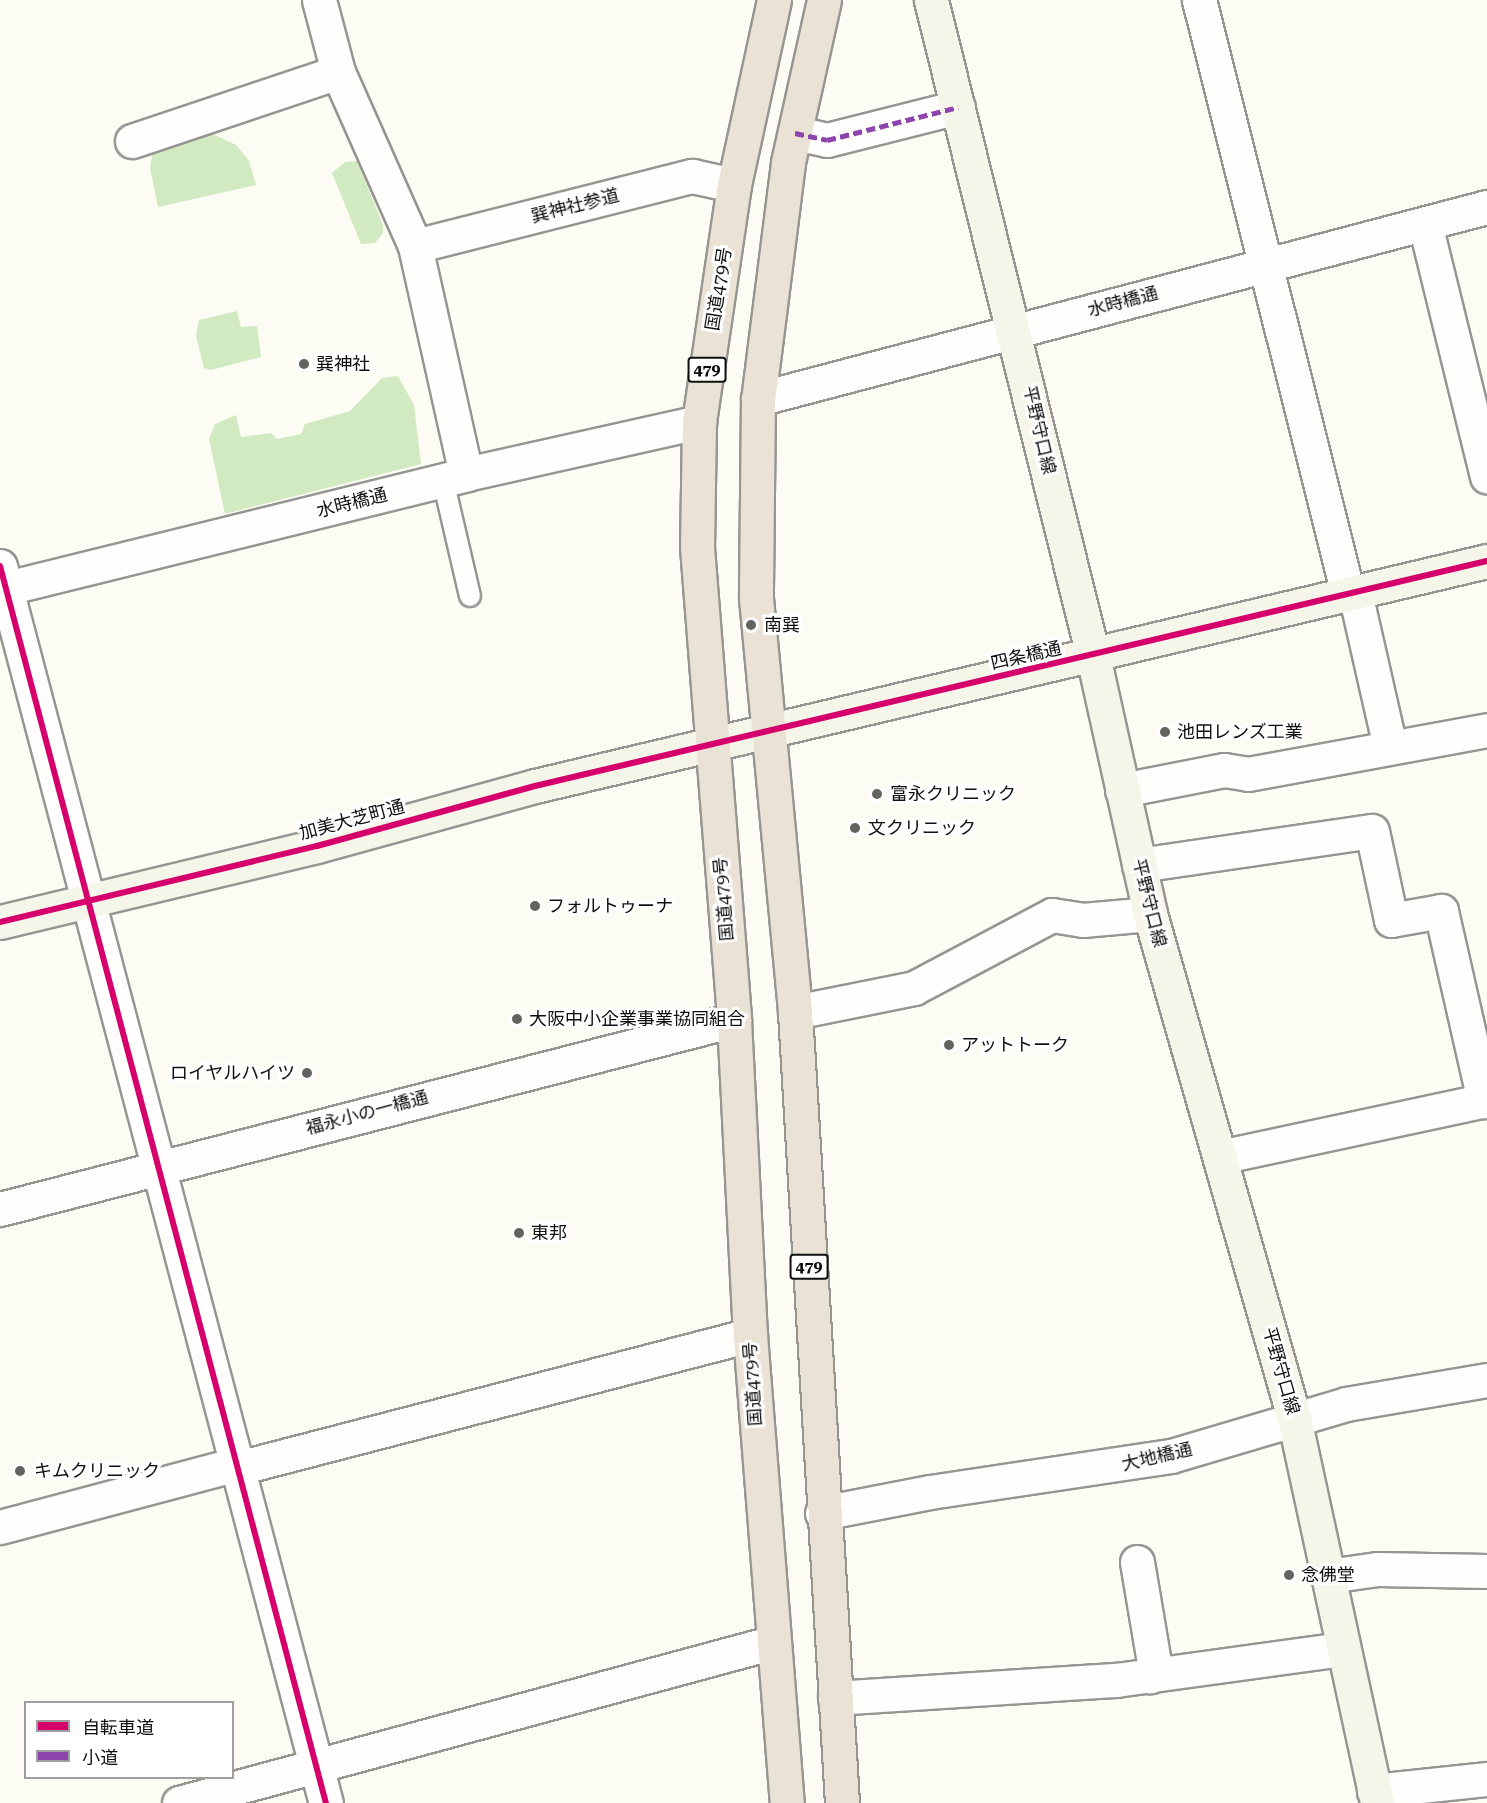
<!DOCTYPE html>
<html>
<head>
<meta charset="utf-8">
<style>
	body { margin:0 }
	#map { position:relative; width:1487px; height:1803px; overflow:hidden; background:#fcfbf4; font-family:"Roboto Serif","Noto Sans JP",serif }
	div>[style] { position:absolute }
	.forest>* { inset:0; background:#d1eac1 }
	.roads { filter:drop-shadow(2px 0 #969592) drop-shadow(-2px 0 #969592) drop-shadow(0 2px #969592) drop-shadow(0 -2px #969592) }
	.lane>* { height:20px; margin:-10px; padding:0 10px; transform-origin:10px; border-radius:10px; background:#fffefd }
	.street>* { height:33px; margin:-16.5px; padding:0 16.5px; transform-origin:16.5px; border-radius:16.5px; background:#fffefd }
	.secondary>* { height:33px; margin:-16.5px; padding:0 16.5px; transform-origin:16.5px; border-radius:16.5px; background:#f5f5ea }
	.highway>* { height:33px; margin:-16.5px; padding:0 16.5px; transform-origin:16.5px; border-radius:16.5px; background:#eae2d5 }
	.quiet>* { height:4.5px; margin-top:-2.25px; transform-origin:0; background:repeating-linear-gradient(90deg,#8e44ad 0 9px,transparent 0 13.5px) }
	.cycleway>* { height:6px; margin:-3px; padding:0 3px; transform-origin:3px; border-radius:3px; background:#d6006c }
	.dots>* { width:16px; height:16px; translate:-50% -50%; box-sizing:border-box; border:3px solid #fff; border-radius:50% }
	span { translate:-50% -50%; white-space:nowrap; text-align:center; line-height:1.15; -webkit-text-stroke:6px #fff; paint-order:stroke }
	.shield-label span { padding:2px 4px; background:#fff; border:2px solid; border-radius:4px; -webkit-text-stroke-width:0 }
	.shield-label { font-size:16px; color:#0f0f0f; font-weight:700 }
	.street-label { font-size:18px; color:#0f0f0f }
	.poi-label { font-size:18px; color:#0f0f0f }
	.left { translate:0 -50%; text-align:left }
	.right { translate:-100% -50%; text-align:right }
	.legend { position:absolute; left:24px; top:1701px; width:210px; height:78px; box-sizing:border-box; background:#fff; border:2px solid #9f9f9f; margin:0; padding:8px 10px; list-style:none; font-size:18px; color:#0f0f0f }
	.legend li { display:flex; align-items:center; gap:12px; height:30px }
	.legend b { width:30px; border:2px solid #9f9f9f }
</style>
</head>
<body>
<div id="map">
	<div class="forest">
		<i style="clip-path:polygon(211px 133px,236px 145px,249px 161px,256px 185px,158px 207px,150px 168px,153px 150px)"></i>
		<i style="clip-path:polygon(357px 161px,383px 225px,383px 233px,375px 243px,361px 244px,332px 173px,345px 162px)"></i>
		<i style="clip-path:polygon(237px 311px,241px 327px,257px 326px,261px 357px,211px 370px,204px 368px,196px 336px,199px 320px)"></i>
		<i style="clip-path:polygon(398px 376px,414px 405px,421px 464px,225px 514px,209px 439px,215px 424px,236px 415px,241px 437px,271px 433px,277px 439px,301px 434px,305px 424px,350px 411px,382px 378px)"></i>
	</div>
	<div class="roads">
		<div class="lane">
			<i style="left:443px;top:480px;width:119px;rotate:76.9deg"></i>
		</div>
		<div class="street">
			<i style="left:319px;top:0;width:74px;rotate:75.2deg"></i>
			<i style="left:338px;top:72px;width:190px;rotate:66.1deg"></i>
			<i style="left:415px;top:246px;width:234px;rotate:77.4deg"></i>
			<i style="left:1199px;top:0;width:612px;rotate:75.92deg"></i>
			<i style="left:795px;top:133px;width:33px;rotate:12deg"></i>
			<i style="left:827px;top:140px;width:135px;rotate:-14.1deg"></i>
			<i style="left:132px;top:141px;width:217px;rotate:-18.5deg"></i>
			<i style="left:1425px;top:224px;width:260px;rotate:76.2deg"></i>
			<i style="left:415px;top:246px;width:286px;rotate:-14.2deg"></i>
			<i style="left:692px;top:176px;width:43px;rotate:12.1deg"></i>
			<i style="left:758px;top:399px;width:754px;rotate:-14.76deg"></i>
			<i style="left:0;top:566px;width:1279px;rotate:75.24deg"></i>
			<i style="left:7px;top:588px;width:473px;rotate:-13.9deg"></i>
			<i style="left:466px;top:474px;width:239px;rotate:-12.6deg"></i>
			<i style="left:1355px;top:593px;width:158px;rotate:77.2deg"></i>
			<i style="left:1122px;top:790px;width:104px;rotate:-11.1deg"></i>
			<i style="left:1224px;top:770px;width:24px;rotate:9deg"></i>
			<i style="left:1248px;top:774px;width:243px;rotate:-10.4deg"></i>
			<i style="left:1139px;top:865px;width:235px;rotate:-8.3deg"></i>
			<i style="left:1372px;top:831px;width:91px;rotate:77.9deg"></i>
			<i style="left:1391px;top:920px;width:51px;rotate:-10.2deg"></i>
			<i style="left:1441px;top:911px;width:195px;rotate:77.2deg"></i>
			<i style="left:795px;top:1012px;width:121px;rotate:-11.4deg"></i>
			<i style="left:914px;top:988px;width:156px;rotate:-27.9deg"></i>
			<i style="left:1052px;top:915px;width:31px;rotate:9deg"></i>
			<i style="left:1083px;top:920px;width:67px;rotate:-5.1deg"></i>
			<i style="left:1220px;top:1157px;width:273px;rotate:-12.1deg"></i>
			<i style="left:0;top:1209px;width:758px;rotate:-14.44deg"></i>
			<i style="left:238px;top:1468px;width:529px;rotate:-14.56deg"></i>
			<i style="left:822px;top:1513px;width:110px;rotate:-11deg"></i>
			<i style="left:930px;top:1492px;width:244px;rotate:-8.5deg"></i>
			<i style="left:1171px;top:1456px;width:183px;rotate:-16.5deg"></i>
			<i style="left:1346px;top:1404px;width:143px;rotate:-9.7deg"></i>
			<i style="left:0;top:1527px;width:245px;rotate:-14.9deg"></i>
			<i style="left:1137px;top:1562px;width:102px;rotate:80.4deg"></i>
			<i style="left:1154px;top:1663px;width:14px;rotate:107deg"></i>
			<i style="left:1328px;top:1576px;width:49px;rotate:-8.1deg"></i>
			<i style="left:1377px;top:1569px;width:110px;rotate:1deg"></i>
			<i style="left:835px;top:1698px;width:282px;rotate:-3.7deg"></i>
			<i style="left:1116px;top:1680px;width:229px;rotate:-7.8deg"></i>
			<i style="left:1374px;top:1791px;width:114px;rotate:-6.1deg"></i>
			<i style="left:179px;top:1803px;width:616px;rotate:-15.14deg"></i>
		</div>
		<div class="secondary">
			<i style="left:931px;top:0;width:676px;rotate:76.13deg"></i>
			<i style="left:1093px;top:656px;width:264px;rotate:77.5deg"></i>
			<i style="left:1150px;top:914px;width:524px;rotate:74.05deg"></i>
			<i style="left:1294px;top:1418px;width:394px;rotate:77.8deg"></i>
			<i style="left:0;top:922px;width:326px;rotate:-13.5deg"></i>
			<i style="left:317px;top:846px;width:226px;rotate:-15.4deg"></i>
			<i style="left:535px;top:786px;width:978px;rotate:-13.3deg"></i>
		</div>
		<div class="highway">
			<i style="left:774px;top:0;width:189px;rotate:102.2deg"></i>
			<i style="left:734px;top:185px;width:240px;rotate:98.4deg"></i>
			<i style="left:699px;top:422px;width:125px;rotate:90.9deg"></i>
			<i style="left:697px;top:547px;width:474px;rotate:85.5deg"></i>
			<i style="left:734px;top:1020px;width:315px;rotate:87.1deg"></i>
			<i style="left:750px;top:1335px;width:469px;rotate:85.5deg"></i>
			<i style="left:824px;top:0;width:167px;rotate:102.5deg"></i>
			<i style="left:788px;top:163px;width:238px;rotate:97.2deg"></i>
			<i style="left:758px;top:399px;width:199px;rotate:90.6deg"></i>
			<i style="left:756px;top:598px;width:416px;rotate:84.6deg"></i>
			<i style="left:795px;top:1012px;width:792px;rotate:86.6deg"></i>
		</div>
	</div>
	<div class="quiet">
		<i style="left:795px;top:133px;width:33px;rotate:12deg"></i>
		<i style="left:827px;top:140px;width:135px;rotate:-14.1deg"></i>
	</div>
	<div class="cycleway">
		<i style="left:0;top:566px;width:1279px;rotate:75.24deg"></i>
		<i style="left:0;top:922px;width:326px;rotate:-13.5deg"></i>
		<i style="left:317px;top:846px;width:226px;rotate:-15.4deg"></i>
		<i style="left:535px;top:786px;width:978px;rotate:-13.3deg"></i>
	</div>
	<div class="dots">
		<i style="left:304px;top:364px;background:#62625f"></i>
		<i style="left:751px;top:625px;background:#62625f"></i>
		<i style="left:1165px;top:732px;background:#62625f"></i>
		<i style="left:877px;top:794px;background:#62625f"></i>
		<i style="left:855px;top:828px;background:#62625f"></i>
		<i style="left:535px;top:906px;background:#62625f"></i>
		<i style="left:517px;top:1019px;background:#62625f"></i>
		<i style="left:949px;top:1045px;background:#62625f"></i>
		<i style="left:307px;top:1073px;background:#62625f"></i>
		<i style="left:519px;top:1233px;background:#62625f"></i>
		<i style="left:20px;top:1471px;background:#62625f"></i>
		<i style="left:1289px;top:1575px;background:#62625f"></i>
	</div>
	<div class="shield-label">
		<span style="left:707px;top:370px">479</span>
		<span style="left:809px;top:1267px">479</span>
	</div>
	<div class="street-label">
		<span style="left:575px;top:206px;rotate:-14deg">巽神社参道</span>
		<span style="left:719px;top:289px;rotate:-81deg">国道479号</span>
		<span style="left:1123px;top:302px;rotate:-15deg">水時橋通</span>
		<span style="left:1039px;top:430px;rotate:77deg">平野守口線</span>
		<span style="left:352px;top:503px;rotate:-14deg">水時橋通</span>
		<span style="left:1026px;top:656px;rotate:-13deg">四条橋通</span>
		<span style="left:352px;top:820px;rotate:-15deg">加美大芝町通</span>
		<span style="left:724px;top:899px;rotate:-95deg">国道479号</span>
		<span style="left:1149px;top:903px;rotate:76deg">平野守口線</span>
		<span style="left:367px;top:1113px;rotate:-15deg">福永小の一橋通</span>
		<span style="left:1281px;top:1371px;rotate:74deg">平野守口線</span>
		<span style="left:753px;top:1384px;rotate:-94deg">国道479号</span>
		<span style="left:1157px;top:1457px;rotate:-13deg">大地橋通</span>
	</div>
	<div class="poi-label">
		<span class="left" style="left:316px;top:364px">巽神社</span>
		<span class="left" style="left:764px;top:625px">南巽</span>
		<span class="left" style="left:1177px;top:732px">池田レンズ工業</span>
		<span class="left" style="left:890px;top:794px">富永クリニック</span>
		<span class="left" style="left:868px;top:828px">文クリニック</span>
		<span class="left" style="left:547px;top:906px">フォルトゥーナ</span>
		<span class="left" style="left:529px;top:1019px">大阪中小企業事業協同組合</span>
		<span class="left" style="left:961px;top:1045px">アットトーク</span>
		<span class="right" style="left:295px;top:1073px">ロイヤルハイツ</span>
		<span class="left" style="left:531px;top:1233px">東邦</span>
		<span class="left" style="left:34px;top:1471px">キムクリニック</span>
		<span class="left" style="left:1301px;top:1575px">念佛堂</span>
	</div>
	<ul class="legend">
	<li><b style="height:8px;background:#d6006c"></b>自転車道</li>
	<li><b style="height:8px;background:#8e44ad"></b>小道</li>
	</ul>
</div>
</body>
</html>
